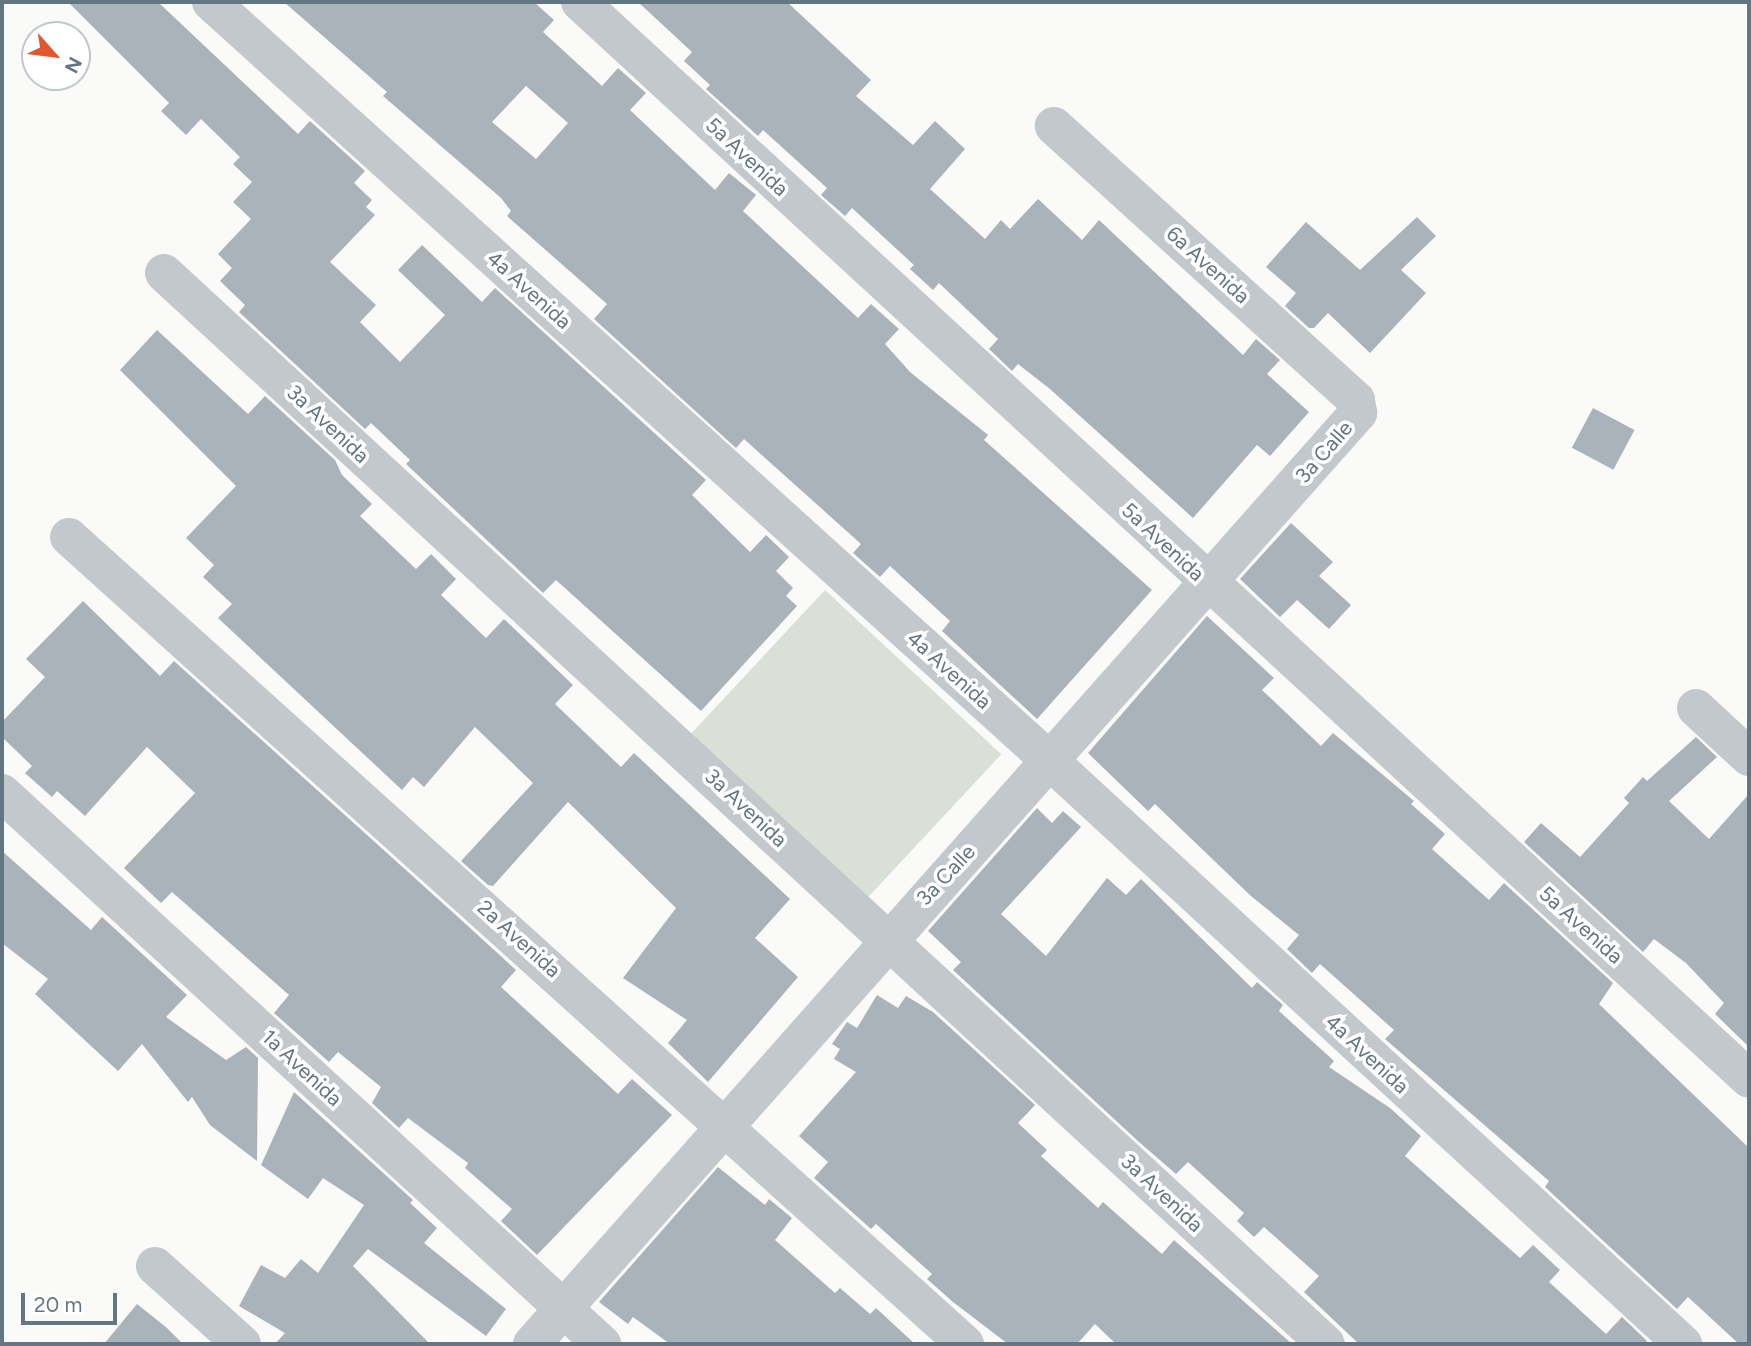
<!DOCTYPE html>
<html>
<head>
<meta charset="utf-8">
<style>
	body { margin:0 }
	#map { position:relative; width:1751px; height:1346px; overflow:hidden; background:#fafaf8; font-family:Figtree,sans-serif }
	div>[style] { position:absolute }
	.green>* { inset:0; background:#dadfd7; transform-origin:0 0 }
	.building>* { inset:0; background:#aab3b9; transform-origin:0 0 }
	.minor>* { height:38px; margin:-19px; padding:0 19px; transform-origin:19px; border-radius:19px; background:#c3c8cc }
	span { translate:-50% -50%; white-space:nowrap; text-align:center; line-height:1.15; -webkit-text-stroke:7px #fff; paint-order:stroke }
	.street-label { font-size:21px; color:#657683 }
	.frame { position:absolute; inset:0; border:4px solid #657683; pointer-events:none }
	.north { position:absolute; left:21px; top:21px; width:70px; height:70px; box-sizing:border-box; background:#fff; border:2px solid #c1c8cd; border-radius:50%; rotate:118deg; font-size:19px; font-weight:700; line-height:28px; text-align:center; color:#657683 }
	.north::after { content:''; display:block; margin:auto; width:24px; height:32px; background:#e4572e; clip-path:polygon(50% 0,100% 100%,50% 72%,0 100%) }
	.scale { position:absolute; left:21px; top:1293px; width:96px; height:32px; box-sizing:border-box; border:4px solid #657683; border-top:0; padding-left:9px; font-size:21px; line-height:24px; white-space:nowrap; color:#657683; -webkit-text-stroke:5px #fff; paint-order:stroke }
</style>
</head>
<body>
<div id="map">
	<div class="green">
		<i style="left:825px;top:590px;width:241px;height:205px;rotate:43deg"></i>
	</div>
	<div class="building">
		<i style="clip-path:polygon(68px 2px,158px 2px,298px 134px,310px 121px,365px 171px,354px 183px,372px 200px,366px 207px,375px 215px,330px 262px,376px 305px,360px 322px,400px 362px,445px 315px,398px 270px,422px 245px,482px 302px,495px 288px,706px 480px,692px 495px,750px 552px,766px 535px,789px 557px,776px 571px,793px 588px,786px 596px,797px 606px,701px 711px,556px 580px,543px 593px,406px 464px,410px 460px,371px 423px,365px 429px,239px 312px,245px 305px,220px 281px,232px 268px,218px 254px,251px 219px,233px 202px,252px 182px,233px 164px,240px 157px,201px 119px,186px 135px,161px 111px,169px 103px)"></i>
		<i style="clip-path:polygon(evenodd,284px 2px,534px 2px,554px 20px,543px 32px,602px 86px,618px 68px,646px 93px,630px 110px,715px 190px,729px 173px,756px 195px,743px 211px,858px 318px,871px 304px,899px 329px,885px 344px,910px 372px,988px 435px,984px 440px,1152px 590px,1037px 719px,942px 631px,950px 621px,890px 566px,880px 577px,853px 553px,861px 544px,744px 439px,736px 448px,594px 319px,607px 304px,507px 216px,511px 211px,501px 198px,383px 96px,387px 92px,284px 2px,526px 86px,568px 123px,536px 159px,492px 122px,526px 86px)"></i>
		<i style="clip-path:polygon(638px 2px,787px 2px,871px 80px,856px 96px,913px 145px,935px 121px,965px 149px,930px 189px,985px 239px,1001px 220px,1010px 229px,1038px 199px,1082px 240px,1099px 220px,1243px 355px,1256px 339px,1280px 360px,1267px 374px,1309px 412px,1270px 456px,1257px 445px,1193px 518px,1050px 389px,1018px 364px,1012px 371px,989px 349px,998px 339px,939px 283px,933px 290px,910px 269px,914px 265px,852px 208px,845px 216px,821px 195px,827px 188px,763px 130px,758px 136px,706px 89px,710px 85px,684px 61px,692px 52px)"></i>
		<i style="clip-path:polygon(1417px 217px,1436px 236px,1401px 270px,1426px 293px,1370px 353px,1328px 313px,1314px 328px,1309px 328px,1285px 306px,1296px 293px,1266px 267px,1306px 222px,1360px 270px)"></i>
		<i style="clip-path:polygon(157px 330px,248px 414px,265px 396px,335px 460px,342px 475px,372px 504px,360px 516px,379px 534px,416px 569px,431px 554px,456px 579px,441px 595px,486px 638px,504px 619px,573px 685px,555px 704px,621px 767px,634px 753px,790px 899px,755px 938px,798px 977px,708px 1082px,668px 1043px,687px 1020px,623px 978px,676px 908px,568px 802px,493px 886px,488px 885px,461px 861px,533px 783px,475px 727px,424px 787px,413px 777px,402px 790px,218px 618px,232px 604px,203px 577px,214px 565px,186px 538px,236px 486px,120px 370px)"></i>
		<i style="left:1593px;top:408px;width:47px;height:45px;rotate:28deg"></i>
		<i style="clip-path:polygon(1291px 523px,1333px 562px,1319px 576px,1351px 605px,1329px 629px,1297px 600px,1280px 617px,1240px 579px)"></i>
		<i style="clip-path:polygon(83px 601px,160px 676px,174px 661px,458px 917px,516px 970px,501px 987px,618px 1094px,632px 1079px,672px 1115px,537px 1255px,501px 1221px,512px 1209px,465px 1168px,468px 1163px,408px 1118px,399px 1128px,372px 1103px,381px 1087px,338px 1052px,329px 1062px,274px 1013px,289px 995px,172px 892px,161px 903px,124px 868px,195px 793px,147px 747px,85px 816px,57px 791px,52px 797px,25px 773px,32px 766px,2px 737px,2px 722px,45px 677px,26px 659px)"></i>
		<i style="clip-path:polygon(1207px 616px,1274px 678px,1262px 690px,1321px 746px,1333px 733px,1414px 801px,1411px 804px,1445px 834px,1432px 849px,1489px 900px,1504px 883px,1613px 983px,1599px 1004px,1749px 1148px,1749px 1344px,1739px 1344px,1688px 1297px,1677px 1309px,1545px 1187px,1549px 1181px,1385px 1039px,1394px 1030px,1320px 964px,1312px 973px,1287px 949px,1299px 935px,1251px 896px,1155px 804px,1148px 811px,1088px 753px)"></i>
		<i style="clip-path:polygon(1696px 737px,1717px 757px,1669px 801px,1709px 839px,1749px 794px,1749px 1047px,1715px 1014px,1724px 1003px,1686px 963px,1654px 939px,1643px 952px,1524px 842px,1541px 823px,1580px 857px,1629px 803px,1624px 798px,1643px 777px,1647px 781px)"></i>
		<i style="clip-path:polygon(1037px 808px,1052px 823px,1063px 811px,1081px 827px,1001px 914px,1046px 956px,1107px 878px,1126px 895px,1141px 879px,1252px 988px,1257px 982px,1283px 1005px,1279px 1011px,1334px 1061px,1329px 1067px,1390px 1108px,1421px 1136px,1405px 1156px,1520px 1258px,1533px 1245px,1560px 1270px,1549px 1282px,1606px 1334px,1622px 1317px,1647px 1341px,1644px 1344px,1359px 1344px,1304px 1292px,1319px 1276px,1264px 1227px,1254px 1237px,1237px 1221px,1244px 1213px,1188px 1162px,1176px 1174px,1139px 1142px,953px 970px,961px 962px,928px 931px)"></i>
		<i style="clip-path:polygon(2px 851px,91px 930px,102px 917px,187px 995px,166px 1017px,226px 1060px,246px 1047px,258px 1058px,257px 1161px,210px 1125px,192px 1097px,188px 1102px,142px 1044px,118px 1071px,35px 994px,48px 979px,2px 943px)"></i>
		<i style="clip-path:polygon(877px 995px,898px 1008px,906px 996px,933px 1012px,1035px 1105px,1018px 1123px,1047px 1150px,1041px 1156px,1098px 1208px,1103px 1202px,1162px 1254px,1174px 1240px,1292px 1344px,1116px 1344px,1095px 1324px,1077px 1344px,1008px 1344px,953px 1302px,927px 1279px,932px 1274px,876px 1224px,871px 1229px,814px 1178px,828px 1162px,799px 1136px,856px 1072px,834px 1059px,840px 1049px,832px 1044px,847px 1022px,857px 1028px)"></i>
		<i style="clip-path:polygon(294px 1092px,413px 1200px,410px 1203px,437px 1228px,424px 1243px,506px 1309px,486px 1336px,368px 1249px,353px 1266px,430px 1344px,275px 1344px,285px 1333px,239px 1306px,261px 1265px,285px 1278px,301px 1259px,318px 1273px,364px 1205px,323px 1178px,308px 1199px,261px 1165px)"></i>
		<i style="clip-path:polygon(718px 1167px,765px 1205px,769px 1199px,792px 1218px,775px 1240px,835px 1293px,840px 1288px,870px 1314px,876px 1308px,915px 1344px,670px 1344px,633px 1317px,628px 1324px,599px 1302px)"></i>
		<i style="clip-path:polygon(137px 1304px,167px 1328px,183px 1344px,104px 1344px)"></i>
	</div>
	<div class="minor">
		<i style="left:211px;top:2px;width:1131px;rotate:42.13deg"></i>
		<i style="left:1050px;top:761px;width:861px;rotate:42.65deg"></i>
		<i style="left:580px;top:2px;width:1589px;rotate:42.65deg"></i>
		<i style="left:164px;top:273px;width:1580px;rotate:42.67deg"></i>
		<i style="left:69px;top:537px;width:1206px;rotate:42.01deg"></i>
		<i style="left:1696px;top:708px;width:72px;rotate:42.8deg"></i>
		<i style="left:2px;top:793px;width:815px;rotate:42.56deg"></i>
		<i style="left:155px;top:1266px;width:117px;rotate:41.9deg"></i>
		<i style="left:532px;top:1344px;width:1245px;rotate:-48.42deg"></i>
		<i style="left:1358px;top:413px;width:13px;rotate:-99deg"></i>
		<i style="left:1356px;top:400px;width:408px;rotate:-137.8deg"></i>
	</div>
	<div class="street-label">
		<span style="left:747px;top:157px;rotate:43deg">5a Avenida</span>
		<span style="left:1208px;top:265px;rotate:42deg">6a Avenida</span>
		<span style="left:529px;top:290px;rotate:42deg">4a Avenida</span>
		<span style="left:328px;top:424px;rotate:43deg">3a Avenida</span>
		<span style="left:1324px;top:452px;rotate:-49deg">3a Calle</span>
		<span style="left:1163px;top:542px;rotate:43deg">5a Avenida</span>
		<span style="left:949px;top:670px;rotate:42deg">4a Avenida</span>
		<span style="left:746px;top:808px;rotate:43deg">3a Avenida</span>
		<span style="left:946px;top:875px;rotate:-47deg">3a Calle</span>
		<span style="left:1581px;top:925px;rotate:42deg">5a Avenida</span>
		<span style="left:519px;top:939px;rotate:42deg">2a Avenida</span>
		<span style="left:1367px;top:1054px;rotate:43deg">4a Avenida</span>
		<span style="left:302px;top:1068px;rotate:43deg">1a Avenida</span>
		<span style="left:1162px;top:1193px;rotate:43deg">3a Avenida</span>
	</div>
	<div class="frame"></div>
	<div class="north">N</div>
	<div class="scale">20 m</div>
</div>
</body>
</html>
